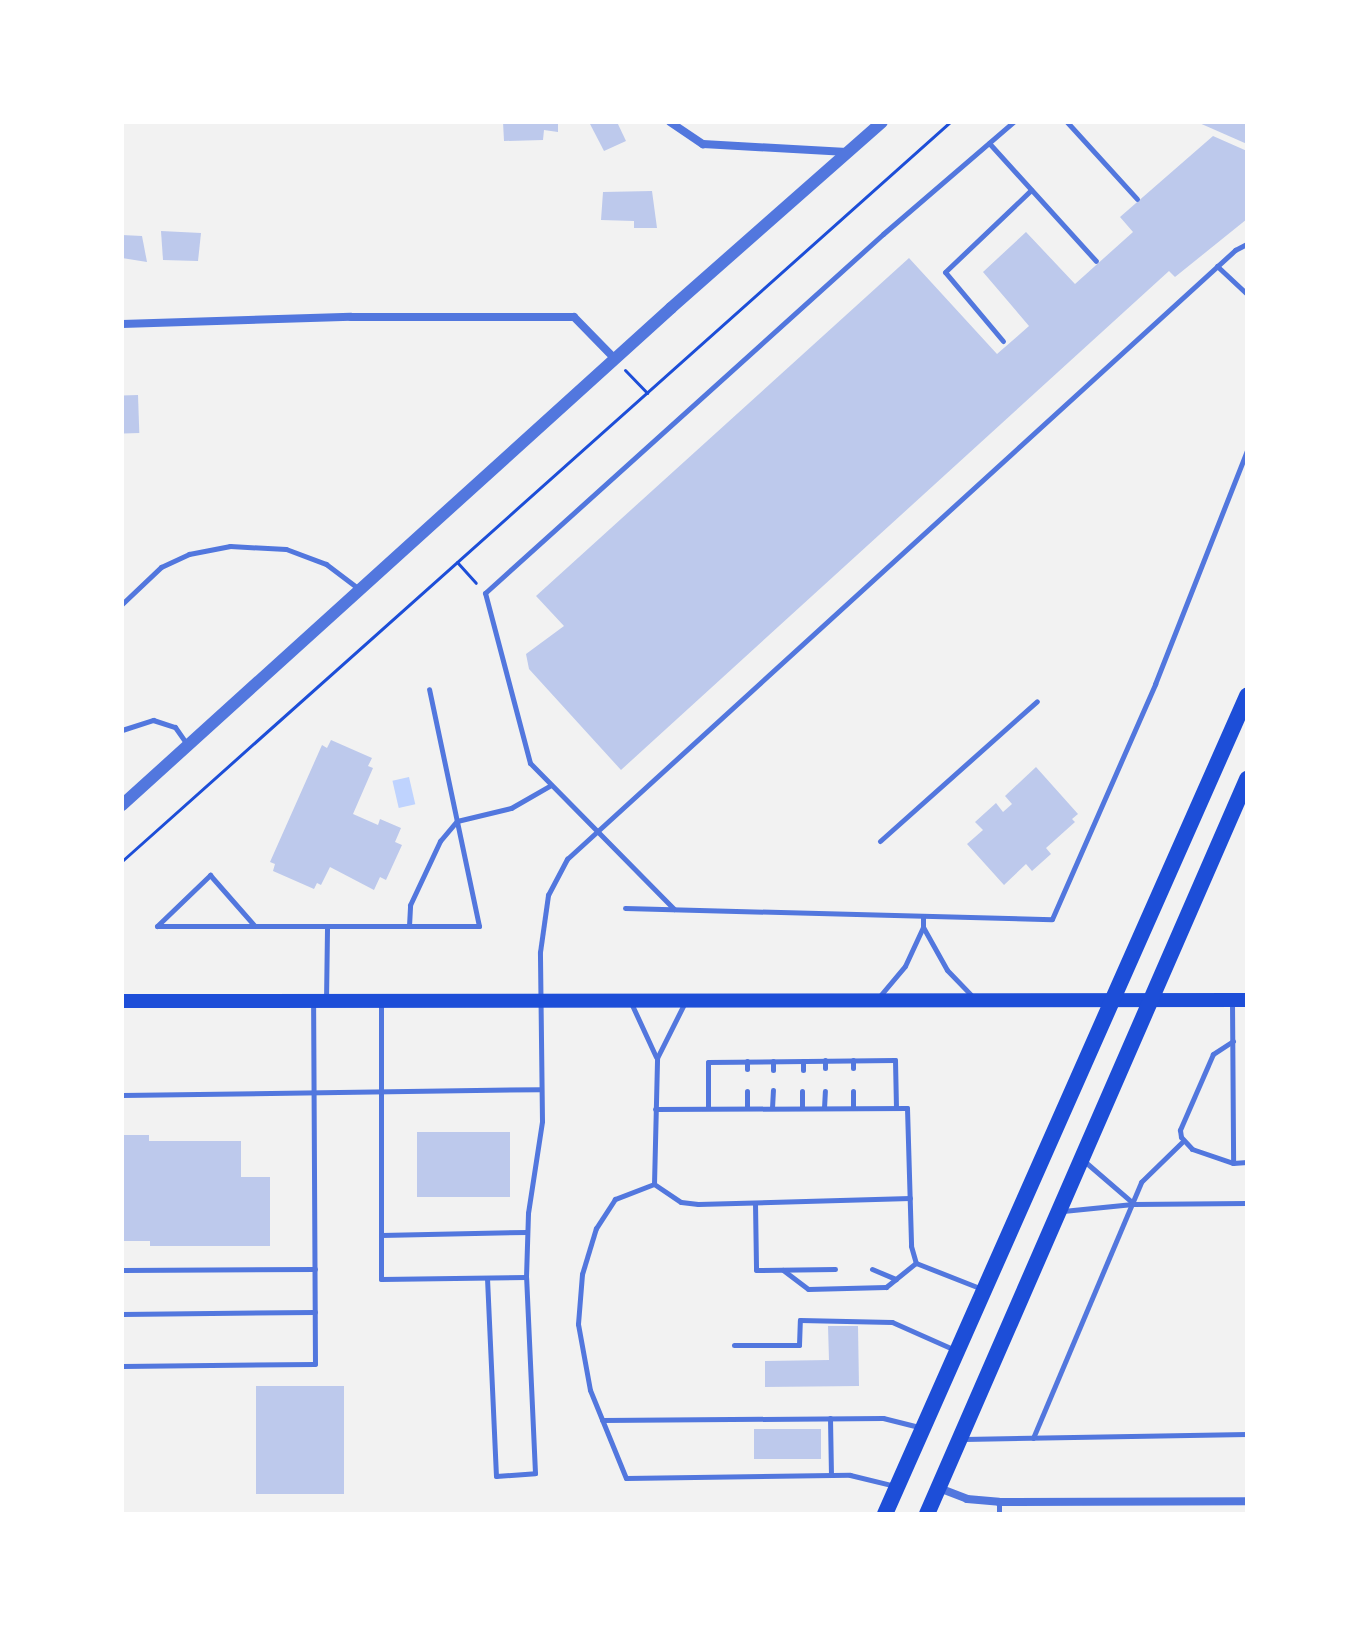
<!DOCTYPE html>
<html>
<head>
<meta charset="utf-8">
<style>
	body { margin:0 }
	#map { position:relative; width:1369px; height:1636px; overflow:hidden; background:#f2f2f2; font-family:"Source Sans 3",sans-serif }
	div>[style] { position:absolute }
	.water>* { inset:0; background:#bfd3fe; transform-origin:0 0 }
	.building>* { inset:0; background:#bdc9ec; transform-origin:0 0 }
	.path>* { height:3px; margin:-1.5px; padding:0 1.5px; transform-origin:1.5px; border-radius:1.5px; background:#1d4ed8 }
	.service>* { height:5px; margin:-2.5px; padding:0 2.5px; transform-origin:2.5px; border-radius:2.5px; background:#5277de }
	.minor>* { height:8px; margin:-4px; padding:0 4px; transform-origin:4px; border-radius:4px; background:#5277de }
	.tertiary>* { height:12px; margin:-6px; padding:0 6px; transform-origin:6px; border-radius:6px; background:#5277de }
	.secondary>* { height:14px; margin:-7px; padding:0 7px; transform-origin:7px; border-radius:7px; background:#1d4ed8 }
	.primary>* { height:16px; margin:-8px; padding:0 8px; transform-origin:8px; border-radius:8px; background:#1d4ed8 }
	span { translate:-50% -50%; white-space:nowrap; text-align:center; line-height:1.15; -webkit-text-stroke:6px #fff; paint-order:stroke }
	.frame { position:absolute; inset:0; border:124px solid #fff; pointer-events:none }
</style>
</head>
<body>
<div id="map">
	<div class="water">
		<i style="left:409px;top:777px;width:28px;height:17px;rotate:77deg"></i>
	</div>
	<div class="building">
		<i style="clip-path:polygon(503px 122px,558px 122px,558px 132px,544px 130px,543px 140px,504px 141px)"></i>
		<i style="clip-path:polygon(589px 122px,617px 122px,626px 141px,604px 151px)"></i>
		<i style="clip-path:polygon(1197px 122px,1247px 122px,1247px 144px)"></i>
		<i style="clip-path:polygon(1213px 136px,1247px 151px,1247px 219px,1175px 277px,1169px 271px,621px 770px,529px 669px,526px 654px,564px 626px,536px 596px,909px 258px,997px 354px,1029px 326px,983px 272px,1026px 232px,1075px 284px,1133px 232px,1120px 217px)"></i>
		<i style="clip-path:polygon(652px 191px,657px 228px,634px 228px,634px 221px,601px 220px,603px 192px)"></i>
		<i style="clip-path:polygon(161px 231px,201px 233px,198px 261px,163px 260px)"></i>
		<i style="clip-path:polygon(122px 235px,142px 236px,147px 262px,122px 258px)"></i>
		<i style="left:138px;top:395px;width:38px;height:16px;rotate:88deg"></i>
		<i style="clip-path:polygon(331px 740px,372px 758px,368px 766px,373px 768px,353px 814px,378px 825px,380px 819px,401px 828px,395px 842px,402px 845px,386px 880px,380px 877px,374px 890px,330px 867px,321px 885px,317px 883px,314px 889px,273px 871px,275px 864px,270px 862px,322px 745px,327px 748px)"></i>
		<i style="clip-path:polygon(1036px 767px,1078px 814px,1072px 819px,1075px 822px,1046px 848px,1051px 854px,1032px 871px,1026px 864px,1004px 885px,967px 844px,983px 830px,975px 822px,996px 803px,1003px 812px,1012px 804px,1005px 796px)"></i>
		<i style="left:417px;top:1132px;width:93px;height:65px"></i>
		<i style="clip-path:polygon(122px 1135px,149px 1135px,149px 1141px,241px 1141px,241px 1177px,270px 1177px,270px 1246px,150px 1246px,150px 1241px,122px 1241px)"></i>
		<i style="clip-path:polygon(828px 1326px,858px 1326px,859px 1386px,765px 1387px,765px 1361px,829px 1360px)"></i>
		<i style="left:256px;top:1386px;width:88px;height:108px"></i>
		<i style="left:754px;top:1429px;width:67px;height:30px"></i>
	</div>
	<div class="path">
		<i style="left:625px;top:370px;width:32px;rotate:46deg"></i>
		<i style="left:457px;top:562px;width:28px;rotate:48deg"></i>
		<i style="left:122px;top:861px;width:1110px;rotate:-41.75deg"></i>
	</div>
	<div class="service">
		<i style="left:1067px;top:122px;width:104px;rotate:47.7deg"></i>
		<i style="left:989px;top:143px;width:159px;rotate:47.8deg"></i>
		<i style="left:1217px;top:266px;width:41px;rotate:43deg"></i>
		<i style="left:1003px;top:341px;width:90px;rotate:-130deg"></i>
		<i style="left:945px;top:272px;width:119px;rotate:-43.6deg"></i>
		<i style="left:122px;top:604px;width:54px;rotate:-43.5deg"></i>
		<i style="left:161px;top:567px;width:31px;rotate:-25deg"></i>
		<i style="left:189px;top:554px;width:42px;rotate:-11deg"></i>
		<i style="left:230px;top:546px;width:56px;rotate:3.1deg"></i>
		<i style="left:286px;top:549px;width:43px;rotate:20.6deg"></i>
		<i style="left:326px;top:564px;width:41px;rotate:37.1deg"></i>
		<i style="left:122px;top:730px;width:33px;rotate:-18deg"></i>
		<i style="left:153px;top:720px;width:23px;rotate:18deg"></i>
		<i style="left:175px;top:727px;width:19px;rotate:55deg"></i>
		<i style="left:880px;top:841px;width:210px;rotate:-41.7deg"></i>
		<i style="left:625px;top:908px;width:427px;rotate:1.5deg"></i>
		<i style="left:1052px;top:919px;width:257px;rotate:-66.3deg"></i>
		<i style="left:1155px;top:684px;width:251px;rotate:-68.5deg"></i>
		<i style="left:674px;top:909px;width:205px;rotate:-134.6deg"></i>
		<i style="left:530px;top:763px;width:176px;rotate:-104.8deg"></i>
		<i style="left:485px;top:593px;width:536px;rotate:-42.05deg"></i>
		<i style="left:883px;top:234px;width:172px;rotate:-40.7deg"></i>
		<i style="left:157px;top:926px;width:322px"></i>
		<i style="left:479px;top:926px;width:242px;rotate:-101.9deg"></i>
		<i style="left:157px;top:926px;width:74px;rotate:-43.9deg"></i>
		<i style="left:210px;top:875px;width:67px;rotate:48.7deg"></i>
		<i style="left:409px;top:926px;width:21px;rotate:-87deg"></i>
		<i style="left:410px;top:905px;width:71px;rotate:-64.9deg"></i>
		<i style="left:440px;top:841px;width:26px;rotate:-50deg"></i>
		<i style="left:457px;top:821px;width:56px;rotate:-13.5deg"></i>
		<i style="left:511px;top:808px;width:46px;rotate:-29.9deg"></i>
		<i style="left:923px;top:927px;width:49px;rotate:60.8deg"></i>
		<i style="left:947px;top:970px;width:37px;rotate:46deg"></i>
		<i style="left:879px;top:997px;width:40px;rotate:-50deg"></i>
		<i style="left:905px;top:966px;width:43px;rotate:-65.2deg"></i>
		<i style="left:923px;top:927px;width:11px;rotate:-90deg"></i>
		<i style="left:326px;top:1001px;width:75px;rotate:-89.2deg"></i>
		<i style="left:1232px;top:1001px;width:162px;rotate:89.6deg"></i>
		<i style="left:381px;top:1005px;width:274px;rotate:90deg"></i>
		<i style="left:381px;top:1279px;width:145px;rotate:-0.8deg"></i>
		<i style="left:632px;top:1005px;width:57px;rotate:65.2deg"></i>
		<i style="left:1233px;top:1041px;width:24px;rotate:147deg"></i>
		<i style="left:1213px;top:1054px;width:83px;rotate:113.5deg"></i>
		<i style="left:1180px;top:1130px;width:7px;rotate:82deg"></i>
		<i style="left:1181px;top:1137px;width:16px;rotate:47deg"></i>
		<i style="left:1192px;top:1149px;width:43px;rotate:18.9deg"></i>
		<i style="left:1233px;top:1163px;width:14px;rotate:-4deg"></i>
		<i style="left:825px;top:1060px;width:8px;rotate:90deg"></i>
		<i style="left:853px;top:1060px;width:8px;rotate:90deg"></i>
		<i style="left:747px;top:1061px;width:8px;rotate:90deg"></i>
		<i style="left:773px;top:1061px;width:9px;rotate:90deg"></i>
		<i style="left:803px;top:1070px;width:9px;rotate:-90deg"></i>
		<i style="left:853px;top:1091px;width:17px;rotate:90deg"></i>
		<i style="left:122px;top:1095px;width:419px;rotate:-0.8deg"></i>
		<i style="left:708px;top:1108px;width:46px;rotate:-90deg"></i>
		<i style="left:708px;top:1062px;width:187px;rotate:-0.6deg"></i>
		<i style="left:895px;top:1060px;width:48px;rotate:88.8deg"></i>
		<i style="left:747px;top:1108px;width:17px;rotate:-90deg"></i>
		<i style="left:772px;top:1108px;width:18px;rotate:-87deg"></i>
		<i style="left:802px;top:1108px;width:17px;rotate:-90deg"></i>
		<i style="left:824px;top:1108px;width:17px;rotate:-87deg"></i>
		<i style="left:655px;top:1109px;width:252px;rotate:-0.2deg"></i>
		<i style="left:907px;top:1108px;width:138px;rotate:88.3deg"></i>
		<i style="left:911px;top:1246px;width:18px;rotate:74deg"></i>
		<i style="left:1083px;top:1160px;width:66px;rotate:40.7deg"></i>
		<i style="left:654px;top:1184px;width:42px;rotate:159deg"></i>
		<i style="left:615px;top:1199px;width:35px;rotate:123deg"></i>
		<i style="left:596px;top:1228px;width:48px;rotate:106.9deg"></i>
		<i style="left:582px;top:1274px;width:50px;rotate:94.6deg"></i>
		<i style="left:578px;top:1324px;width:67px;rotate:79.7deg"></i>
		<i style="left:590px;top:1390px;width:95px;rotate:67.8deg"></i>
		<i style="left:626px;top:1478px;width:224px;rotate:-0.8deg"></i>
		<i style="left:850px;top:1475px;width:46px;rotate:13.7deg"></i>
		<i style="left:654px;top:1184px;width:32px;rotate:34deg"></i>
		<i style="left:681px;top:1202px;width:17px;rotate:7deg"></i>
		<i style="left:698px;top:1204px;width:212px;rotate:-1.6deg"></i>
		<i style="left:654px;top:1184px;width:126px;rotate:-88.6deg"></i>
		<i style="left:657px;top:1058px;width:60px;rotate:-63.4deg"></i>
		<i style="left:755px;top:1203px;width:67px;rotate:89.1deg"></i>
		<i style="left:756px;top:1270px;width:79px;rotate:-0.7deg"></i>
		<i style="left:1063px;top:1211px;width:70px;rotate:-5.7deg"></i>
		<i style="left:1133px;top:1204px;width:114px;rotate:-0.5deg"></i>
		<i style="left:381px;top:1235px;width:146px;rotate:-1.2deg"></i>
		<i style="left:916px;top:1263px;width:71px;rotate:21.5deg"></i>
		<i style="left:872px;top:1269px;width:26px;rotate:23deg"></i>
		<i style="left:122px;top:1270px;width:193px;rotate:-0.3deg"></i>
		<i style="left:783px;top:1270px;width:31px;rotate:37deg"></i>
		<i style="left:808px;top:1289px;width:78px;rotate:-1.5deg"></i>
		<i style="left:886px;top:1287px;width:38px;rotate:-39deg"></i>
		<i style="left:487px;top:1278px;width:198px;rotate:87.4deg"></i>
		<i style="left:496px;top:1476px;width:39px;rotate:-4deg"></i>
		<i style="left:535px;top:1473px;width:196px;rotate:-92.6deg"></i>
		<i style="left:526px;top:1277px;width:64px;rotate:-88.2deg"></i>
		<i style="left:528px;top:1213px;width:93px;rotate:-81.3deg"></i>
		<i style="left:542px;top:1121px;width:169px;rotate:-90.7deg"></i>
		<i style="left:540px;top:952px;width:58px;rotate:-82deg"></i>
		<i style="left:548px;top:895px;width:41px;rotate:-62.2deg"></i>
		<i style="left:567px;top:859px;width:904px;rotate:-42.35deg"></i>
		<i style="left:1235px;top:250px;width:13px;rotate:-27deg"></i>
		<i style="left:122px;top:1314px;width:193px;rotate:-0.6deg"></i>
		<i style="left:734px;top:1345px;width:65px"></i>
		<i style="left:799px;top:1345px;width:25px;rotate:-88deg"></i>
		<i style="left:800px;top:1320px;width:92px;rotate:1.2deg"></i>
		<i style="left:892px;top:1322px;width:69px;rotate:24deg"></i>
		<i style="left:122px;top:1366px;width:193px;rotate:-0.6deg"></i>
		<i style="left:315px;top:1364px;width:362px;rotate:-90.3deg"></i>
		<i style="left:830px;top:1418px;width:57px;rotate:89deg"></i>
		<i style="left:602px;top:1420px;width:281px;rotate:-0.4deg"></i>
		<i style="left:883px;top:1418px;width:36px;rotate:14deg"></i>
		<i style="left:1033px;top:1438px;width:278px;rotate:-67.1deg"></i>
		<i style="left:1141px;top:1182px;width:57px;rotate:-44.3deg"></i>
		<i style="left:964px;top:1439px;width:283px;rotate:-1deg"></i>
		<i style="left:999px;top:1503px;width:11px;rotate:90deg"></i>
	</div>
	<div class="minor">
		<i style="left:670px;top:122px;width:40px;rotate:34deg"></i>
		<i style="left:703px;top:144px;width:144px;rotate:3.2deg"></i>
		<i style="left:122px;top:324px;width:229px;rotate:-1.8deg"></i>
		<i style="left:351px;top:317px;width:223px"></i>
		<i style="left:574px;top:317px;width:57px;rotate:45.7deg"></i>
		<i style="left:939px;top:1488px;width:30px;rotate:21deg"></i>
		<i style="left:967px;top:1499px;width:32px;rotate:5deg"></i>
		<i style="left:999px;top:1502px;width:248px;rotate:-0.2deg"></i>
	</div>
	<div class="tertiary">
		<i style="left:122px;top:805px;width:741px;rotate:-42.15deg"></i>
		<i style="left:671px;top:308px;width:281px;rotate:-41.4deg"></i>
	</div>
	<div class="secondary">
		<i style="left:122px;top:1001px;width:1125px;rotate:-0.05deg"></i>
	</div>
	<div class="primary">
		<i style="left:885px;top:1514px;width:895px;rotate:-66.13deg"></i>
		<i style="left:927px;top:1514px;width:802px;rotate:-66.47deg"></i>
	</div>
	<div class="frame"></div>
</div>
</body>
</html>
